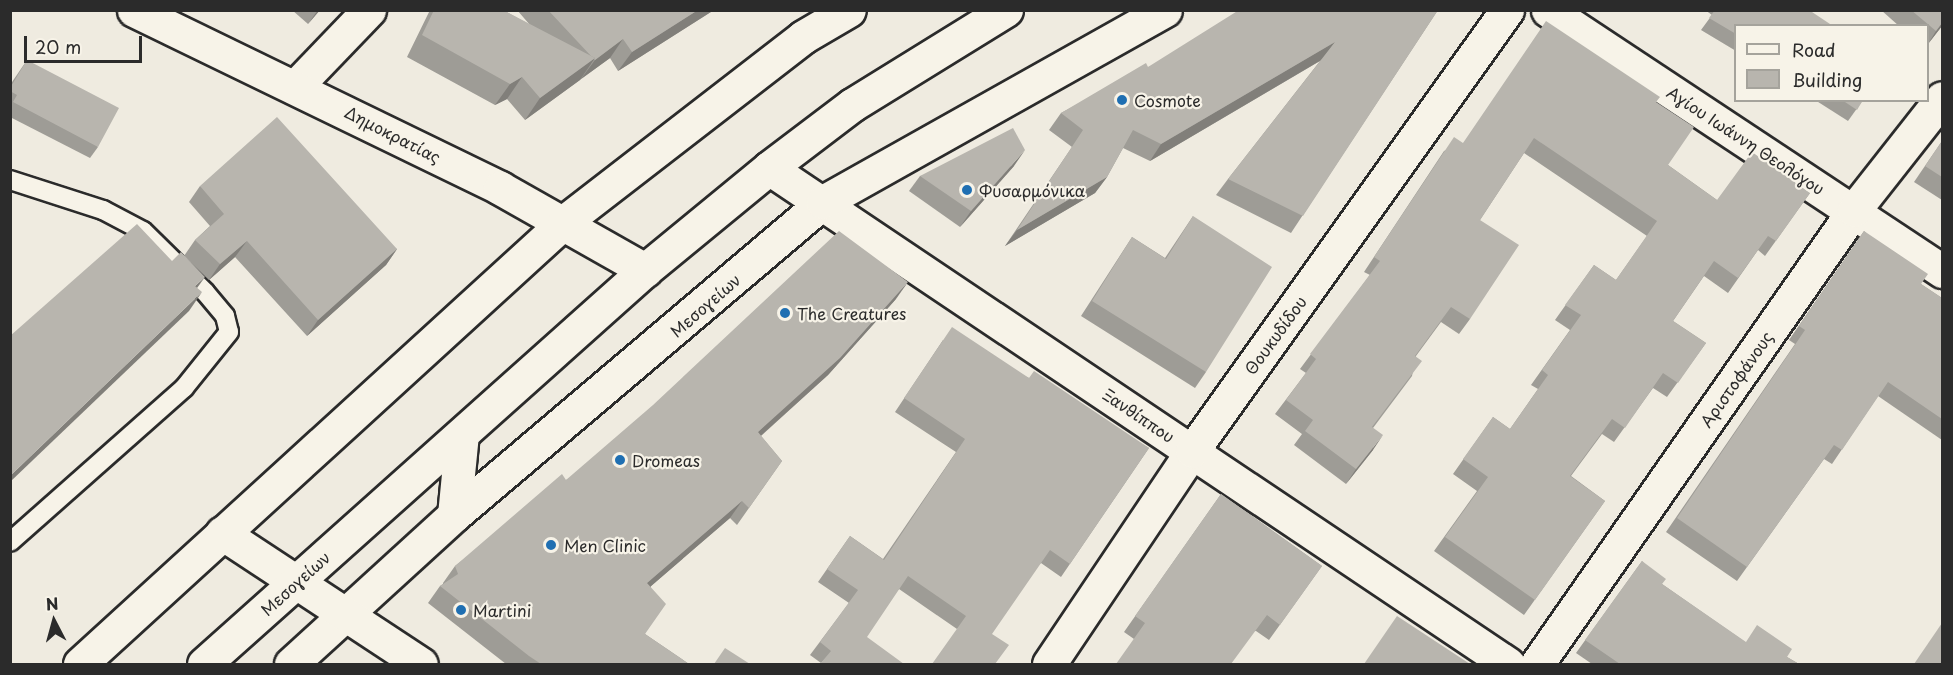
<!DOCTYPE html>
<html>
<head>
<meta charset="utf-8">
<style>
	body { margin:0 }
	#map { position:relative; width:1953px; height:675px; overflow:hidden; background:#efebe0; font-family:"Playpen Sans",sans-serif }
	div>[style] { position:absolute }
	.roads { filter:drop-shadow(2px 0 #2b2b2b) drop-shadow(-2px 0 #2b2b2b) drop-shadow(0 2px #2b2b2b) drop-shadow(0 -2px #2b2b2b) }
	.lane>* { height:18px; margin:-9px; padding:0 9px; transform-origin:9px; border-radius:9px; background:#f7f3e8 }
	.street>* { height:33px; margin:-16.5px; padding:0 16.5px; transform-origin:16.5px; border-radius:16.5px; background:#f7f3e8 }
	.secondary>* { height:33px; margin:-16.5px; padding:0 16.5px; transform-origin:16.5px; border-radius:16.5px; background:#f7f3e8 }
	.primary>* { height:33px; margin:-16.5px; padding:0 16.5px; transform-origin:16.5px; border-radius:16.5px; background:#f7f3e8 }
	.wall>* { inset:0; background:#9e9c96 }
	.shaded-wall>* { inset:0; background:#817f7a }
	.building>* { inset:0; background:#b8b5ae }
	.dots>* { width:16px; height:16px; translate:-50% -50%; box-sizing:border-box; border:3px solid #f7f3e8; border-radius:50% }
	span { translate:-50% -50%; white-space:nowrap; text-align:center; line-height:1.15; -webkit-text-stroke:4.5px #f7f3e8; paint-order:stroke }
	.poi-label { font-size:16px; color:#2b2b2b }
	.left { translate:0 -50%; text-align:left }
	.street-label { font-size:16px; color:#2b2b2b }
	.frame { position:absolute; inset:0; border:12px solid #2b2b2b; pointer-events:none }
	.legend { position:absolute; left:1734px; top:24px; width:195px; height:78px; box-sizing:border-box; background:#f7f3e8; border:2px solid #a5a39c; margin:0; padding:8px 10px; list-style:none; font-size:18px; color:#2b2b2b }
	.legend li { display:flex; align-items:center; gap:12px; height:30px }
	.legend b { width:30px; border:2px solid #a5a39c }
	.north { position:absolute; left:24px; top:591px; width:60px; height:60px; -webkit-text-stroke:4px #f7f3e8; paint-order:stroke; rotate:354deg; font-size:16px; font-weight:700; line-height:24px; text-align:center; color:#2b2b2b }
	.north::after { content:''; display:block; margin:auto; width:21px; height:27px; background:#2b2b2b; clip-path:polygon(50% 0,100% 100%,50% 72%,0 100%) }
	.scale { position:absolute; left:24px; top:36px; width:118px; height:27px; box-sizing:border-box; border:3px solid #2b2b2b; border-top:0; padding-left:8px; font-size:18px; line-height:21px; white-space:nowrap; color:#2b2b2b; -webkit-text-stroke:4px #f7f3e8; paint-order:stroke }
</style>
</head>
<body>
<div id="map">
	<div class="roads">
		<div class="lane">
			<i style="left:10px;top:180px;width:98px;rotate:17.9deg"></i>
			<i style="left:103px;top:210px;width:45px;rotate:27.7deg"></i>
			<i style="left:143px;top:231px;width:87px;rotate:44.5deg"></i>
			<i style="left:205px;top:292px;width:31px;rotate:50deg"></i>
			<i style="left:225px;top:316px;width:16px;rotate:76deg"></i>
			<i style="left:229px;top:332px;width:72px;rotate:128.8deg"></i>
			<i style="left:184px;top:388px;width:232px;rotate:138.5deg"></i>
		</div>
		<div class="street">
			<i style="left:1548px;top:10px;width:473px;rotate:33.5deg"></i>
			<i style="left:297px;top:85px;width:104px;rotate:-46.2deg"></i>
			<i style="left:769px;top:168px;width:890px;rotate:33.87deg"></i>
			<i style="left:291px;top:664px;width:221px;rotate:-42.4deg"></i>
			<i style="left:454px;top:515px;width:484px;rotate:-40.3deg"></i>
			<i style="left:823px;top:202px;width:392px;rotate:-29.3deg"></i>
			<i style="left:1049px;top:664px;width:257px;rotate:-56.1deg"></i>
			<i style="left:1192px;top:451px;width:542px;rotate:-54.46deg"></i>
			<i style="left:1537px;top:664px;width:554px;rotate:-55.08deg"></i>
			<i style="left:1854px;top:210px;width:142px;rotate:-51.8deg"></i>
		</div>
		<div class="secondary">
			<i style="left:134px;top:10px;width:407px;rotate:25.9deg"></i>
			<i style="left:500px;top:188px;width:167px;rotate:29.5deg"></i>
			<i style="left:222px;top:533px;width:238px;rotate:33.4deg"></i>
		</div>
		<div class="primary">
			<i style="left:454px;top:515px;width:81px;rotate:-84.4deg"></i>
			<i style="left:80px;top:664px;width:655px;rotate:-42.4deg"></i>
			<i style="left:564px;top:222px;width:302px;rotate:-37.7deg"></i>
			<i style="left:803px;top:37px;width:53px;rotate:-30.4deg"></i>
			<i style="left:204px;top:664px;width:591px;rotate:-41.78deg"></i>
			<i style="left:645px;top:270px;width:161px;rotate:-39.4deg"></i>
			<i style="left:769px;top:168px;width:104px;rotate:-37.2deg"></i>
			<i style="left:852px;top:105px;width:181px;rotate:-31.7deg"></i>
		</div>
	</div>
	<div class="wall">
		<i style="clip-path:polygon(292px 10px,320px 10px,308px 24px)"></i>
		<i style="clip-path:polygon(430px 10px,503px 10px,530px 25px,517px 10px,714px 10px,618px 71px,610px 58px,525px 120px,507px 99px,495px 105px,407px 57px)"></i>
		<i style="clip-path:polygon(1438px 10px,1291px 233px,1216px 195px,1228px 179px,1320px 61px,1150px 161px,1123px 148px,1107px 177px,1095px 193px,1005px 246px,1072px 147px,1049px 130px,1061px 113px,1148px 67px)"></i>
		<i style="clip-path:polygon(1705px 10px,1809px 10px,1736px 26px,1736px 51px,1701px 30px,1712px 15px)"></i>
		<i style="clip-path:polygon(1881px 10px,1942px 10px,1942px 26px,1928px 44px,1928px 26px,1899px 26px)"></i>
		<i style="clip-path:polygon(27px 60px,98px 147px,90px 158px,10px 117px,10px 85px)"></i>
		<i style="clip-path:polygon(1815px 100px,1863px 100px,1848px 121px)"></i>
		<i style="clip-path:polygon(1656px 102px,1668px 165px,1717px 200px,1810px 193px,1765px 256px,1758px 250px,1728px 293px,1704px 276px,1673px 321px,1706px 343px,1667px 397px,1653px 388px,1614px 442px,1602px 434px,1571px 476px,1605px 501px,1524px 615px,1434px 551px,1477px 491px,1453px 474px,1493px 417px,1510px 429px,1538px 389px,1531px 385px,1570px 330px,1555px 320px,1594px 265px,1616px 280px,1647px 236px,1524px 153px,1480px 220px,1470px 319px,1459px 334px,1441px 322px,1416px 356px,1412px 376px,1373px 428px,1373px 450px,1346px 484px,1294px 445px,1302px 434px,1275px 414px,1306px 373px,1300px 369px,1370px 275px,1364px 272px,1444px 151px,1463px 143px)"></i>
		<i style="clip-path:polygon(1942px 141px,1942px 200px,1914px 182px)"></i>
		<i style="clip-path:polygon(1014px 166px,960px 227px,909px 191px,920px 176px)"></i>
		<i style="clip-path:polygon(200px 186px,397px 249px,386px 265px,307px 336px,235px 257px,209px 280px,184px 256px,195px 240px,210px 226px,189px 202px)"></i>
		<i style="clip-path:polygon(1193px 216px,1206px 372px,1195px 388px,1081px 316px,1132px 237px,1165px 258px)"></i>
		<i style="clip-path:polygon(1864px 231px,1921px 284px,1942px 298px,1942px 440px,1878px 396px,1832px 464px,1824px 459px,1737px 581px,1666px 532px,1795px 344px,1789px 340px)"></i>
		<i style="clip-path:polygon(896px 299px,828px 375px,761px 436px,782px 461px,737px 525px,730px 518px,651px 586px,645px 634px,689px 664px,506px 664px,428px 603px,440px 586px,443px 584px,443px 583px,455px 566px,566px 480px)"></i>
		<i style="clip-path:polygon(943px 340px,1029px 378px,1149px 448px,1061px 577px,1041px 563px,957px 629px,899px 589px,821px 663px,810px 655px,849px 603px,818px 582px,850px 536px,883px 559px,956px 452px,895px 412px)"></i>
		<i style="clip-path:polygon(1221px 494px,1322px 566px,1269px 640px,1256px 631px,1134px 639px,1124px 632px)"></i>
		<i style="clip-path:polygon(1642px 561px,1662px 584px,1745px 642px,1787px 657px,1799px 664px,1592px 664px,1576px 653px)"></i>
	</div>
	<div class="shaded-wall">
		<i style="clip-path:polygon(318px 10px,320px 10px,308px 24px)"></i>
		<i style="clip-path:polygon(698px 10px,714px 10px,618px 71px,632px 52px)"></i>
		<i style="clip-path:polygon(1942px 23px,1942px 26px,1928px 44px,1936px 31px)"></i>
		<i style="clip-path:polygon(623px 39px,610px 58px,581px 79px,595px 60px)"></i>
		<i style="clip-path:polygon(1335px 42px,1323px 59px,1150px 161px,1161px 144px)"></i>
		<i style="clip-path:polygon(595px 58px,580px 80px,525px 120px,540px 98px)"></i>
		<i style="clip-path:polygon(522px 77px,507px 99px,495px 105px,510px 84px)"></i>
		<i style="clip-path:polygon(1025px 150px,1014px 166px,960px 227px,971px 211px)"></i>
		<i style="clip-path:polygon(1107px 177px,1095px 193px,1005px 246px,1017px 230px)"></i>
		<i style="clip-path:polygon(247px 241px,235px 257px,209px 280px,220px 264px)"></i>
		<i style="clip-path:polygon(397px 249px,386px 265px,307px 336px,318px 320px)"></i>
		<i style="clip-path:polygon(205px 277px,192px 295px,195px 286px)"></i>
		<i style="clip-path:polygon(908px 282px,896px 299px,828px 375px,746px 449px,758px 432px)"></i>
		<i style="clip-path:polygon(202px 292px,189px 311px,10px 482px,10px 476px)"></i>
		<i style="clip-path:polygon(1383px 435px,1373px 450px,1346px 484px,1356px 469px)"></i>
		<i style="clip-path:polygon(742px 501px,730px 518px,636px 599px,647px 583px)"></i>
	</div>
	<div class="building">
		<i style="clip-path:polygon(434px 10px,503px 10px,595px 58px,540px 98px,522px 77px,510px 84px,422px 35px)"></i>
		<i style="clip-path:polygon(548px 10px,698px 10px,632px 52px,623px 39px,595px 60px,594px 59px,595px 58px,591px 56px)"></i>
		<i style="clip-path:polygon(1239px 10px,1438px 10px,1303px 216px,1228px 179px,1335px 42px,1161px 144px,1133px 130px,1107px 177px,1017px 230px,1083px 130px,1061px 113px,1146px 63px,1148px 67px)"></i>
		<i style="clip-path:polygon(1715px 10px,1809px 10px,1833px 26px,1736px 26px,1736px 34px,1709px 18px)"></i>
		<i style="clip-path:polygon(1911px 10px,1942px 10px,1942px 23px,1936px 31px)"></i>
		<i style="clip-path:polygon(1546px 21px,1660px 97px,1656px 102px,1694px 127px,1668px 165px,1717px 200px,1752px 152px,1810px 193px,1776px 241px,1768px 236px,1738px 278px,1714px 261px,1673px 321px,1706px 343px,1678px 383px,1663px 373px,1625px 428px,1612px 419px,1570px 476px,1605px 501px,1535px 600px,1445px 537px,1488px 477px,1463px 459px,1493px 417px,1510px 429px,1548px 375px,1542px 370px,1581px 315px,1565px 305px,1594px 265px,1616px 280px,1657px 221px,1534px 138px,1480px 220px,1519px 245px,1470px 319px,1451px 307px,1415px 356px,1422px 361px,1372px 427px,1383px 435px,1356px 469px,1305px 431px,1313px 420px,1286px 400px,1316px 359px,1310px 354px,1380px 261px,1374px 257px,1454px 137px,1463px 143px)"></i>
		<i style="clip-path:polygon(27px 60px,119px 108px,98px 147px,13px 102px,17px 95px,10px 91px,10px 88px)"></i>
		<i style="clip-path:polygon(1842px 100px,1863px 100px,1857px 110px)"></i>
		<i style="clip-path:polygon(277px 117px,397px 249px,318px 320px,247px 241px,220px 264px,195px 240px,224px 214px,200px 186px)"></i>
		<i style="clip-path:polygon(1013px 128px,1025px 150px,971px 211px,920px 176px)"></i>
		<i style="clip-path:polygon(1942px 141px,1942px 177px,1925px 166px)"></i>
		<i style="clip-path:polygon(1193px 216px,1272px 267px,1206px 372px,1092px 301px,1132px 237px,1166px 259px)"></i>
		<i style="clip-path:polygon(137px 224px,172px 261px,181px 252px,205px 277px,195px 286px,202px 292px,10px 476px,10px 336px)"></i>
		<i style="clip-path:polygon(839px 231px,908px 282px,840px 358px,758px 432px,782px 461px,749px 508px,742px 501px,647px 583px,666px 604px,645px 634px,689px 664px,541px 664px,529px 656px,440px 586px,458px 574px,455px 566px,562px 474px,566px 480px,653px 405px)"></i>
		<i style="clip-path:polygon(1864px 231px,1928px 274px,1921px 284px,1942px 298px,1942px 419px,1888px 382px,1842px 450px,1834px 445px,1747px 567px,1677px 518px,1805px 330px,1799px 326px)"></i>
		<i style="clip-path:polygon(952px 327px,1029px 378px,1034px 371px,1149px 448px,1070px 564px,1050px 550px,992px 634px,1009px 645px,995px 664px,932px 664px,966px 616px,908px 576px,867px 637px,904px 664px,820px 664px,831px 651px,820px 642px,858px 590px,827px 569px,850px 536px,884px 560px,965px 439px,904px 398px)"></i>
		<i style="clip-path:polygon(1221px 494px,1322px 566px,1280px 625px,1267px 615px,1231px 664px,1116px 664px,1145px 623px,1135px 616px)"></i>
		<i style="clip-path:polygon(1642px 561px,1666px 579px,1662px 584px,1746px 642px,1757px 625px,1792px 649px,1787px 657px,1799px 664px,1620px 664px,1585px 640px)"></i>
		<i style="clip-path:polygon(1397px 616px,1470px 664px,1364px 664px)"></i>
		<i style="clip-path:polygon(1942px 623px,1942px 664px,1914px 664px)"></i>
		<i style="clip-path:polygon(725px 648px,750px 664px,714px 664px)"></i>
	</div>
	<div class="dots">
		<i style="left:1122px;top:100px;background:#1f6fb2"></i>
		<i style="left:967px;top:190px;background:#1f6fb2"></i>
		<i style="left:785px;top:313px;background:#1f6fb2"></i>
		<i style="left:620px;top:460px;background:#1f6fb2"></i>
		<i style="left:551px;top:545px;background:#1f6fb2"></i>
		<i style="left:461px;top:610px;background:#1f6fb2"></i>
	</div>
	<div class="poi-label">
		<span class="left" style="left:1134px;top:100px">Cosmote</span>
		<span class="left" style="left:979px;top:190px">Φυσαρμόνικα</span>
		<span class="left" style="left:797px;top:313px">The Creatures</span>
		<span class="left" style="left:632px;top:460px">Dromeas</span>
		<span class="left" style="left:564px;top:545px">Men Clinic</span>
		<span class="left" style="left:473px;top:610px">Martini</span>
	</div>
	<div class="street-label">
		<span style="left:393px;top:134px;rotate:27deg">Δημοκρατίας</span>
		<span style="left:1746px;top:140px;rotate:33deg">Αγίου Ιωάννη Θεολόγου</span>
		<span style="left:705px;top:305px;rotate:-41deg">Μεσογείων</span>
		<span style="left:1275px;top:335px;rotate:-54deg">Θουκυδίδου</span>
		<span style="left:1736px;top:379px;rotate:-55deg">Αριστοφάνους</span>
		<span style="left:1139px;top:415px;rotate:34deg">Ξανθίππου</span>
		<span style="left:295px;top:583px;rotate:-42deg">Μεσογείων</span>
	</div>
	<div class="frame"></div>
	<ul class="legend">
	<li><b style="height:8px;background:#f7f3e8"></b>Road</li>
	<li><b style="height:16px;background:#b8b5ae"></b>Building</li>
	</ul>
	<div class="north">N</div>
	<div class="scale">20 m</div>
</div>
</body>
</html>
